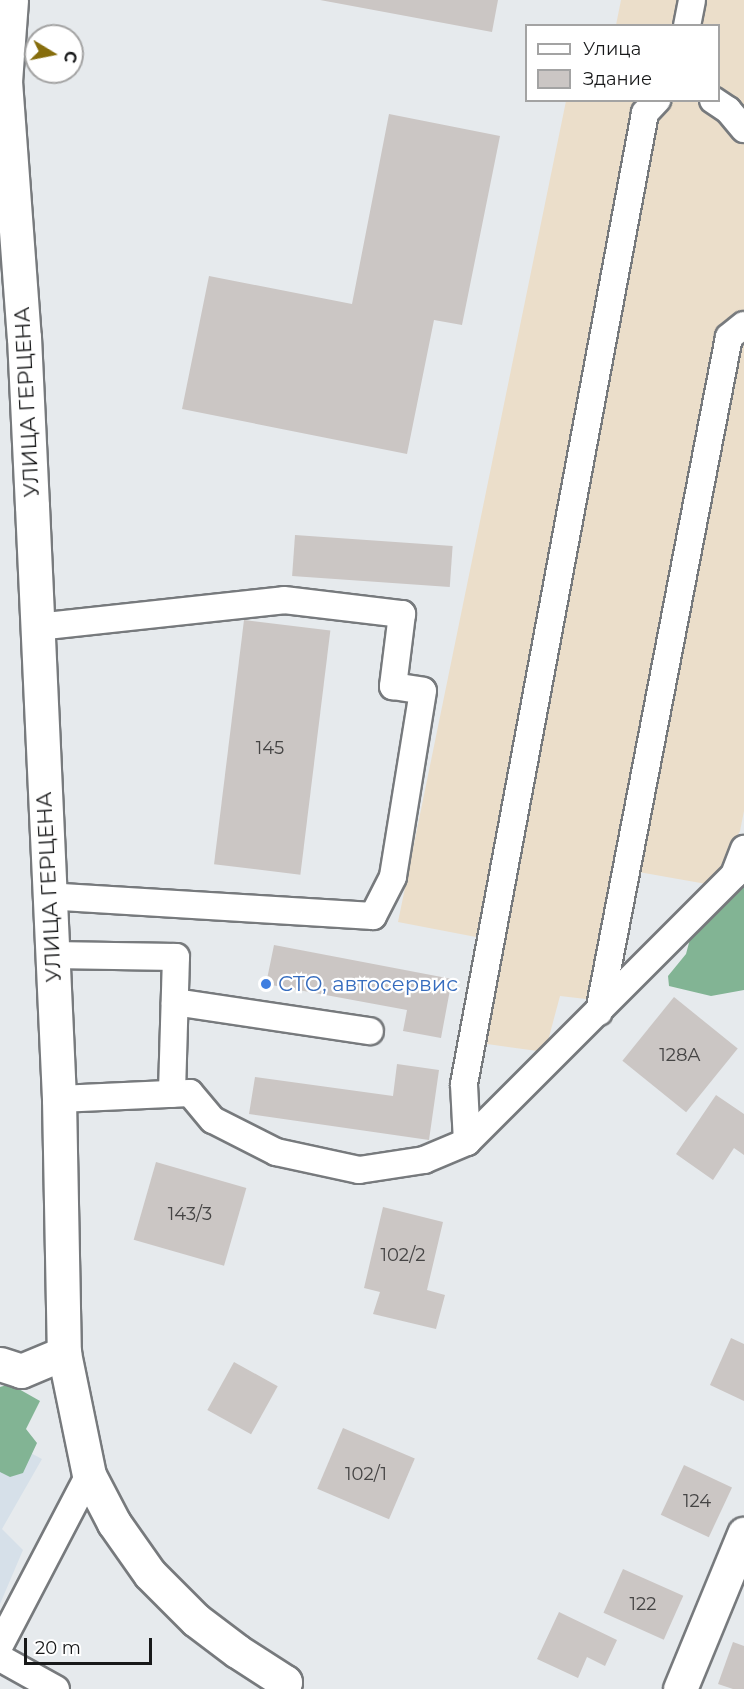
<!DOCTYPE html>
<html>
<head>
<meta charset="utf-8">
<style>
	body { margin:0 }
	#map { position:relative; width:744px; height:1689px; overflow:hidden; background:#e6eaed; font-family:Montserrat,sans-serif }
	div>[style] { position:absolute }
	.industrial>* { inset:0; background:#ebdeca }
	.built>* { inset:0; background:#d6e0e9 }
	.forest>* { inset:0; background:#82b494 }
	.building>* { inset:0; background:#cbc6c4; transform-origin:0 0 }
	.roads { filter:drop-shadow(2px 0 #777a7d) drop-shadow(-2px 0 #777a7d) drop-shadow(0 2px #777a7d) drop-shadow(0 -2px #777a7d) }
	.lane>* { height:26px; margin:-13px; padding:0 13px; transform-origin:13px; border-radius:13px; background:#fff }
	.street>* { height:33px; margin:-16.5px; padding:0 16.5px; transform-origin:16.5px; border-radius:16.5px; background:#fff }
	.dots>* { width:16px; height:16px; translate:-50% -50%; box-sizing:border-box; border:3px solid #fff; border-radius:50% }
	span { translate:-50% -50%; white-space:nowrap; text-align:center; line-height:1.15; -webkit-text-stroke:4.5px #fff; paint-order:stroke }
	.number-label { font-size:18px; color:#454444 }
	.number-label span { -webkit-text-stroke-width:0 }
	.street-label { font-size:21px; color:#18191a }
	.shop-label { font-size:21px; color:#366cbe }
	.left { translate:0 -50%; text-align:left }
	.legend { position:absolute; left:525px; top:24px; width:195px; height:78px; box-sizing:border-box; background:#fff; border:2px solid #a3a3a3; margin:0; padding:8px 10px; list-style:none; font-size:18px; color:#18191a }
	.legend li { display:flex; align-items:center; gap:12px; height:30px }
	.legend b { width:30px; border:2px solid #a3a3a3 }
	.north { position:absolute; left:24px; top:24px; width:60px; height:60px; box-sizing:border-box; background:#fff; border:2px solid #a3a3a3; border-radius:50%; rotate:100deg; font-size:16px; font-weight:700; line-height:24px; text-align:center; color:#18191a }
	.north::after { content:''; display:block; margin:auto; width:21px; height:27px; background:#866d0c; clip-path:polygon(50% 0,100% 100%,50% 72%,0 100%) }
	.scale { position:absolute; left:24px; top:1638px; width:128px; height:27px; box-sizing:border-box; border:3px solid #18191a; border-top:0; padding-left:8px; font-size:18px; line-height:21px; white-space:nowrap; color:#18191a; -webkit-text-stroke:4px #fff; paint-order:stroke }
</style>
</head>
<body>
<div id="map">
	<div class="industrial">
		<i style="clip-path:polygon(621px 0,744px 0,744px 811px,740px 831px,712px 885px,616px 868px,586px 999px,560px 996px,545px 1052px,487px 1044px,502px 942px,398px 922px,566px 101px,718px 100px,718px 26px,616px 25px)"></i>
	</div>
	<div class="built">
		<i style="clip-path:polygon(0 1437px,42px 1459px,2px 1529px,23px 1550px,0 1604px)"></i>
	</div>
	<div class="forest">
		<i style="clip-path:polygon(744px 882px,744px 990px,711px 996px,669px 986px,668px 976px,686px 954px,690px 939px)"></i>
		<i style="clip-path:polygon(10px 1384px,40px 1401px,26px 1429px,37px 1443px,23px 1473px,10px 1477px,0 1472px,0 1387px)"></i>
	</div>
	<div class="building">
		<i style="clip-path:polygon(320px 0,498px 0,492px 32px)"></i>
		<i style="clip-path:polygon(389px 114px,500px 136px,462px 325px,434px 320px,407px 454px,182px 409px,209px 276px,352px 304px)"></i>
		<i style="left:295px;top:535px;width:158px;height:41px;rotate:4deg"></i>
		<i style="left:244px;top:620px;width:87px;height:246px;rotate:7deg"></i>
		<i style="clip-path:polygon(274px 945px,452px 979px,441px 1038px,403px 1031px,407px 1010px,266px 984px)"></i>
		<i style="left:674px;top:997px;width:82px;height:82px;rotate:39deg"></i>
		<i style="clip-path:polygon(397px 1064px,439px 1070px,429px 1140px,249px 1114px,255px 1077px,393px 1096px)"></i>
		<i style="clip-path:polygon(716px 1095px,744px 1114px,744px 1155px,734px 1148px,713px 1180px,676px 1154px)"></i>
		<i style="left:156px;top:1162px;width:94px;height:81px;rotate:16deg"></i>
		<i style="clip-path:polygon(383px 1207px,443px 1222px,427px 1290px,445px 1295px,436px 1329px,373px 1314px,380px 1292px,364px 1288px)"></i>
		<i style="clip-path:polygon(731px 1338px,744px 1344px,744px 1401px,710px 1385px)"></i>
		<i style="left:234px;top:1362px;width:50px;height:55px;rotate:29deg"></i>
		<i style="left:343px;top:1428px;width:78px;height:66px;rotate:23deg"></i>
		<i style="left:684px;top:1465px;width:53px;height:55px;rotate:25deg"></i>
		<i style="left:623px;top:1569px;width:66px;height:48px;rotate:24deg"></i>
		<i style="clip-path:polygon(559px 1612px,617px 1640px,605px 1666px,587px 1657px,578px 1678px,537px 1659px)"></i>
		<i style="clip-path:polygon(733px 1642px,744px 1646px,744px 1689px,733px 1689px,718px 1684px)"></i>
	</div>
	<div class="roads">
		<div class="lane">
			<i style="left:687px;top:26px;width:26px;rotate:-79deg"></i>
			<i style="left:713px;top:100px;width:18px;rotate:34deg"></i>
			<i style="left:728px;top:110px;width:25px;rotate:50deg"></i>
			<i style="left:37px;top:627px;width:248px;rotate:-6.2deg"></i>
			<i style="left:284px;top:600px;width:119px;rotate:6.8deg"></i>
			<i style="left:402px;top:614px;width:73px;rotate:97.1deg"></i>
			<i style="left:393px;top:686px;width:30px;rotate:9deg"></i>
			<i style="left:423px;top:691px;width:188px;rotate:99.2deg"></i>
			<i style="left:393px;top:877px;width:44px;rotate:117.1deg"></i>
			<i style="left:373px;top:916px;width:324px;rotate:-176.5deg"></i>
			<i style="left:52px;top:955px;width:124px;rotate:0.9deg"></i>
			<i style="left:176px;top:957px;width:137px;rotate:91.7deg"></i>
			<i style="left:175px;top:1002px;width:197px;rotate:8.5deg"></i>
			<i style="left:599px;top:1012px;width:687px;rotate:-79.1deg"></i>
			<i style="left:729px;top:337px;width:19px;rotate:-39deg"></i>
			<i style="left:59px;top:1099px;width:131px;rotate:-2.6deg"></i>
			<i style="left:190px;top:1093px;width:35px;rotate:50deg"></i>
			<i style="left:213px;top:1120px;width:71px;rotate:26.9deg"></i>
			<i style="left:276px;top:1152px;width:85px;rotate:12.2deg"></i>
			<i style="left:359px;top:1170px;width:66px;rotate:-8.7deg"></i>
			<i style="left:424px;top:1160px;width:47px;rotate:-22.7deg"></i>
			<i style="left:467px;top:1142px;width:378px;rotate:-45deg"></i>
			<i style="left:734px;top:875px;width:28px;rotate:-69deg"></i>
			<i style="left:467px;top:1142px;width:58px;rotate:-93deg"></i>
			<i style="left:464px;top:1084px;width:988px;rotate:-79.44deg"></i>
			<i style="left:645px;top:113px;width:18px;rotate:-47deg"></i>
			<i style="left:0;top:1645px;width:192px;rotate:-62.4deg"></i>
			<i style="left:0;top:1658px;width:64px;rotate:29deg"></i>
		</div>
		<div class="street">
			<i style="left:11px;top:0;width:81px;rotate:94.2deg"></i>
			<i style="left:5px;top:81px;width:257px;rotate:85.8deg"></i>
			<i style="left:24px;top:337px;width:169px;rotate:87.3deg"></i>
			<i style="left:32px;top:506px;width:594px;rotate:87.39deg"></i>
			<i style="left:59px;top:1099px;width:254px;rotate:88.9deg"></i>
			<i style="left:64px;top:1353px;width:125px;rotate:78.4deg"></i>
			<i style="left:89px;top:1475px;width:54px;rotate:62.5deg"></i>
			<i style="left:114px;top:1523px;width:62px;rotate:54.8deg"></i>
			<i style="left:150px;top:1574px;width:65px;rotate:45deg"></i>
			<i style="left:196px;top:1620px;width:51px;rotate:37.1deg"></i>
			<i style="left:237px;top:1651px;width:57px;rotate:32.9deg"></i>
			<i style="left:285px;top:1682px;width:8px;rotate:113deg"></i>
			<i style="left:0;top:1364px;width:22px;rotate:18deg"></i>
			<i style="left:21px;top:1371px;width:47px;rotate:-22.7deg"></i>
			<i style="left:680px;top:1689px;width:168px;rotate:-67.6deg"></i>
		</div>
	</div>
	<div class="dots">
		<i style="left:266px;top:984px;background:#3f7fe0"></i>
	</div>
	<div class="number-label">
		<span style="left:270px;top:748px">145</span>
		<span style="left:680px;top:1055px">128А</span>
		<span style="left:190px;top:1214px">143/3</span>
		<span style="left:403px;top:1255px">102/2</span>
		<span style="left:366px;top:1474px">102/1</span>
		<span style="left:697px;top:1501px">124</span>
		<span style="left:643px;top:1604px">122</span>
	</div>
	<div class="street-label">
		<span style="left:27px;top:402px;rotate:-93deg">УЛИЦА ГЕРЦЕНА</span>
		<span style="left:49px;top:887px;rotate:-93deg">УЛИЦА ГЕРЦЕНА</span>
	</div>
	<div class="shop-label">
		<span class="left" style="left:278px;top:984px">СТО, автосервис</span>
	</div>
	<ul class="legend">
	<li><b style="height:8px;background:#fff"></b>Улица</li>
	<li><b style="height:16px;background:#cbc6c4"></b>Здание</li>
	</ul>
	<div class="north">С</div>
	<div class="scale">20 m</div>
</div>
</body>
</html>
